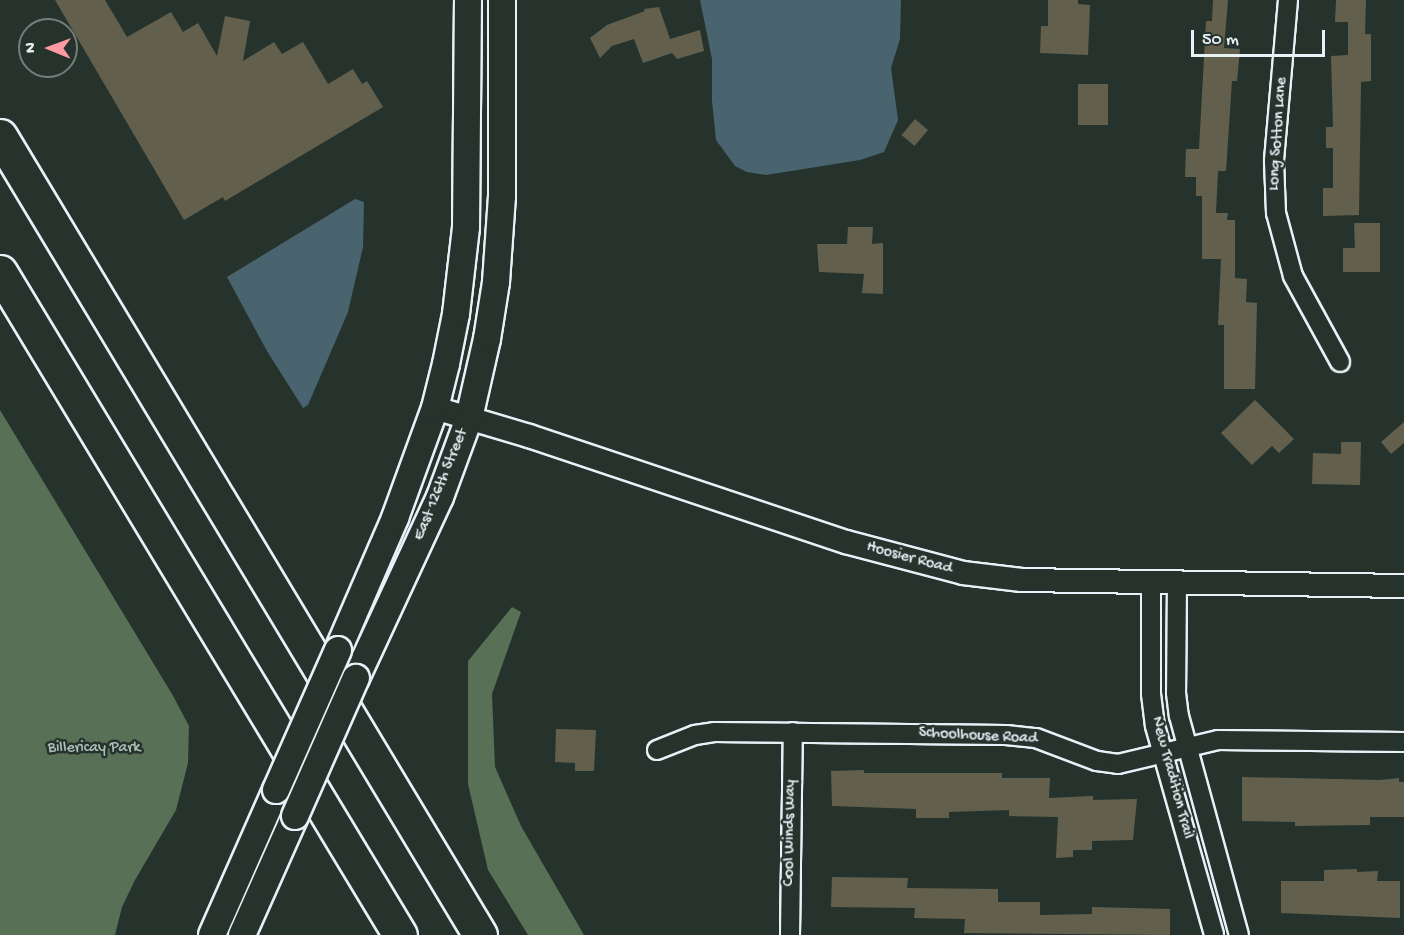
<!DOCTYPE html>
<html>
<head>
<meta charset="utf-8">
<style>
	body { margin:0 }
	#map { position:relative; width:1404px; height:935px; overflow:hidden; background:#26332d; font-family:"Gochi Hand",sans-serif }
	div>[style] { position:absolute }
	.green>* { inset:0; background:#577056 }
	.water>* { inset:0; background:#49646e }
	.building>* { inset:0; background:#62604c; transform-origin:0 0 }
	.roads { filter:drop-shadow(2px 0 #e8f1f8) drop-shadow(-2px 0 #e8f1f8) drop-shadow(0 2px #e8f1f8) drop-shadow(0 -2px #e8f1f8) }
	.minor>* { height:18px; margin:-9px; padding:0 9px; transform-origin:9px; border-radius:9px; background:#26332d }
	.tertiary>* { height:22px; margin:-11px; padding:0 11px; transform-origin:11px; border-radius:11px; background:#26332d }
	.secondary>* { height:26px; margin:-13px; padding:0 13px; transform-origin:13px; border-radius:13px; background:#26332d }
	.motorway>* { height:33px; margin:-16.5px; padding:0 16.5px; transform-origin:16.5px; border-radius:16.5px; background:#26332d }
	.bridges { filter:drop-shadow(2px 0 #e8f1f8) drop-shadow(-2px 0 #e8f1f8) drop-shadow(0 2px #e8f1f8) drop-shadow(0 -2px #e8f1f8) }
	.secondary-bridge>* { height:26px; margin:-13px; padding:0 13px; transform-origin:13px; border-radius:13px; background:#26332d }
	span { translate:-50% -50%; white-space:nowrap; text-align:center; line-height:1.15; -webkit-text-stroke:5px #26332d; paint-order:stroke }
	.street-label { font-size:16px; color:#e8f1f8 }
	.park-label { font-size:16px; color:#aebdb7 }
	.north { position:absolute; left:18px; top:18px; width:60px; height:60px; box-sizing:border-box; background:#26332d; border:2px solid #747f7e; border-radius:50%; rotate:271deg; font-size:16px; font-weight:700; line-height:24px; text-align:center; color:#e8f1f8 }
	.north::after { content:''; display:block; margin:auto; width:21px; height:27px; background:#ff9aa2; clip-path:polygon(50% 0,100% 100%,50% 72%,0 100%) }
	.scale { position:absolute; left:1191px; top:30px; width:134px; height:27px; box-sizing:border-box; border:3px solid #e8f1f8; border-top:0; padding-left:8px; font-size:18px; line-height:21px; white-space:nowrap; color:#e8f1f8; -webkit-text-stroke:4px #26332d; paint-order:stroke }
</style>
</head>
<body>
<div id="map">
	<div class="green">
		<i style="clip-path:polygon(0 410px,172px 694px,189px 726px,188px 763px,176px 810px,135px 880px,122px 907px,115px 935px,0 935px)"></i>
		<i style="clip-path:polygon(512px 607px,521px 612px,492px 694px,495px 767px,521px 826px,584px 935px,528px 935px,488px 870px,468px 784px,468px 661px)"></i>
	</div>
	<div class="water">
		<i style="clip-path:polygon(700px 0,901px 0,900px 39px,891px 68px,898px 120px,884px 152px,860px 160px,766px 175px,747px 172px,735px 166px,716px 140px,712px 101px,712px 59px)"></i>
		<i style="clip-path:polygon(355px 199px,364px 202px,363px 247px,348px 312px,308px 405px,303px 408px,267px 351px,227px 277px)"></i>
	</div>
	<div class="building">
		<i style="clip-path:polygon(55px 0,105px 0,127px 37px,171px 12px,183px 32px,198px 23px,217px 56px,225px 16px,250px 21px,243px 61px,274px 42px,282px 54px,303px 42px,328px 84px,353px 69px,362px 84px,367px 81px,383px 107px,225px 201px,223px 197px,184px 220px)"></i>
		<i style="clip-path:polygon(1048px 0,1078px 0,1078px 4px,1090px 5px,1088px 55px,1040px 53px,1041px 26px,1048px 26px)"></i>
		<i style="clip-path:polygon(1213px 0,1228px 0,1224px 48px,1240px 49px,1237px 81px,1232px 81px,1226px 171px,1218px 171px,1216px 213px,1228px 213px,1227px 220px,1235px 220px,1235px 278px,1247px 279px,1246px 302px,1257px 303px,1255px 389px,1224px 389px,1224px 325px,1218px 325px,1221px 259px,1202px 259px,1202px 196px,1196px 196px,1196px 177px,1185px 177px,1186px 149px,1199px 149px,1206px 21px,1212px 21px)"></i>
		<i style="clip-path:polygon(1336px 0,1366px 0,1365px 34px,1371px 34px,1371px 81px,1361px 82px,1359px 215px,1323px 216px,1323px 188px,1333px 188px,1333px 148px,1326px 148px,1326px 127px,1333px 127px,1331px 56px,1348px 55px,1348px 22px,1335px 22px)"></i>
		<i style="clip-path:polygon(659px 7px,670px 39px,700px 30px,704px 51px,677px 59px,672px 53px,643px 63px,634px 39px,612px 46px,600px 58px,590px 38px,607px 25px,645px 11px,644px 9px)"></i>
		<i style="left:1078px;top:84px;width:30px;height:41px"></i>
		<i style="left:915px;top:119px;width:17px;height:21px;rotate:40deg"></i>
		<i style="clip-path:polygon(1354px 223px,1380px 223px,1380px 272px,1343px 272px,1343px 248px,1355px 248px)"></i>
		<i style="clip-path:polygon(848px 227px,873px 227px,872px 244px,883px 243px,883px 294px,862px 293px,864px 274px,819px 272px,817px 244px,847px 244px)"></i>
		<i style="clip-path:polygon(1255px 400px,1294px 439px,1279px 453px,1272px 446px,1252px 465px,1221px 433px)"></i>
		<i style="clip-path:polygon(1404px 422px,1404px 443px,1391px 454px,1381px 442px)"></i>
		<i style="clip-path:polygon(1341px 442px,1361px 442px,1360px 485px,1312px 484px,1313px 453px,1341px 454px)"></i>
		<i style="clip-path:polygon(556px 729px,596px 730px,594px 771px,575px 771px,575px 763px,555px 762px)"></i>
		<i style="clip-path:polygon(864px 770px,864px 773px,1002px 773px,1002px 778px,1050px 778px,1049px 798px,1093px 796px,1093px 800px,1137px 799px,1133px 840px,1092px 841px,1092px 850px,1073px 850px,1073px 857px,1056px 858px,1058px 817px,1009px 816px,1009px 810px,949px 812px,949px 818px,916px 818px,916px 809px,832px 806px,831px 771px)"></i>
		<i style="clip-path:polygon(1242px 777px,1380px 780px,1399px 778px,1399px 782px,1404px 782px,1404px 817px,1370px 817px,1370px 825px,1295px 826px,1295px 822px,1242px 821px)"></i>
		<i style="clip-path:polygon(1357px 869px,1357px 872px,1378px 871px,1377px 881px,1400px 881px,1400px 918px,1281px 913px,1281px 881px,1324px 881px,1324px 870px)"></i>
		<i style="clip-path:polygon(832px 877px,908px 878px,907px 888px,998px 889px,998px 902px,1040px 902px,1040px 915px,1092px 914px,1092px 907px,1170px 909px,1170px 935px,964px 933px,965px 919px,914px 918px,915px 908px,831px 907px)"></i>
	</div>
	<div class="roads">
		<div class="minor">
			<i style="left:1288px;top:0;width:162px;rotate:95deg"></i>
			<i style="left:1274px;top:161px;width:52px;rotate:87.8deg"></i>
			<i style="left:1276px;top:213px;width:65px;rotate:74.9deg"></i>
			<i style="left:1293px;top:276px;width:98px;rotate:61.3deg"></i>
			<i style="left:1151px;top:581px;width:113px;rotate:90deg"></i>
			<i style="left:1151px;top:694px;width:32px;rotate:83deg"></i>
			<i style="left:1155px;top:726px;width:217px;rotate:74.2deg"></i>
			<i style="left:1177px;top:582px;width:111px;rotate:90.5deg"></i>
			<i style="left:1176px;top:693px;width:23px;rotate:83deg"></i>
			<i style="left:1179px;top:716px;width:227px;rotate:74.7deg"></i>
			<i style="left:657px;top:750px;width:41px;rotate:-21.5deg"></i>
			<i style="left:695px;top:735px;width:19px;rotate:-9deg"></i>
			<i style="left:714px;top:732px;width:292px;rotate:0.6deg"></i>
			<i style="left:1006px;top:735px;width:30px;rotate:6deg"></i>
			<i style="left:1036px;top:738px;width:65px;rotate:20.7deg"></i>
			<i style="left:1097px;top:761px;width:21px;rotate:8deg"></i>
			<i style="left:1118px;top:764px;width:103px;rotate:-13.5deg"></i>
			<i style="left:1218px;top:740px;width:186px;rotate:0.6deg"></i>
			<i style="left:790px;top:935px;width:203px;rotate:-89.2deg"></i>
		</div>
		<div class="tertiary">
			<i style="left:435px;top:408px;width:98px;rotate:16.6deg"></i>
			<i style="left:529px;top:436px;width:334px;rotate:18.5deg"></i>
			<i style="left:846px;top:542px;width:121px;rotate:14.8deg"></i>
			<i style="left:963px;top:573px;width:59px;rotate:6.8deg"></i>
			<i style="left:1022px;top:580px;width:382px;rotate:0.9deg"></i>
		</div>
		<div class="secondary">
			<i style="left:338px;top:650px;width:144px;rotate:-66.6deg"></i>
			<i style="left:395px;top:518px;width:117px;rotate:-70deg"></i>
			<i style="left:435px;top:408px;width:45px;rotate:-76deg"></i>
			<i style="left:446px;top:364px;width:51px;rotate:-78.7deg"></i>
			<i style="left:456px;top:314px;width:88px;rotate:-83.4deg"></i>
			<i style="left:466px;top:227px;width:227px;rotate:-89.5deg"></i>
			<i style="left:356px;top:678px;width:200px;rotate:-65.1deg"></i>
			<i style="left:440px;top:497px;width:84px;rotate:-69.8deg"></i>
			<i style="left:469px;top:418px;width:81px;rotate:-77.2deg"></i>
			<i style="left:487px;top:339px;width:58px;rotate:-81deg"></i>
			<i style="left:496px;top:282px;width:86px;rotate:-86deg"></i>
			<i style="left:502px;top:196px;width:196px;rotate:-90deg"></i>
			<i style="left:212px;top:935px;width:158px;rotate:-66.2deg"></i>
			<i style="left:242px;top:935px;width:130px;rotate:-66deg"></i>
		</div>
		<div class="motorway">
			<i style="left:0;top:136px;width:932px;rotate:59deg"></i>
			<i style="left:0;top:272px;width:774px;rotate:58.9deg"></i>
		</div>
	</div>
	<div class="bridges">
		<div class="secondary-bridge">
			<i style="left:276px;top:790px;width:153px;rotate:-66.1deg"></i>
			<i style="left:295px;top:816px;width:151px;rotate:-66.2deg"></i>
		</div>
	</div>
	<div class="street-label">
		<span style="left:1279px;top:134px;rotate:-86deg">Long Sotton Lane</span>
		<span style="left:442px;top:485px;rotate:-68deg">East 126th Street</span>
		<span style="left:909px;top:559px;rotate:15deg">Hoosier Road</span>
		<span style="left:978px;top:737px;rotate:3deg">Schoolhouse Road</span>
		<span style="left:1171px;top:778px;rotate:75deg">New Tradition Trail</span>
		<span style="left:791px;top:833px;rotate:-89deg">Cool Winds Way</span>
	</div>
	<div class="park-label">
		<span style="left:94px;top:749px">Billericay Park</span>
	</div>
	<div class="north">N</div>
	<div class="scale">50 m</div>
</div>
</body>
</html>
